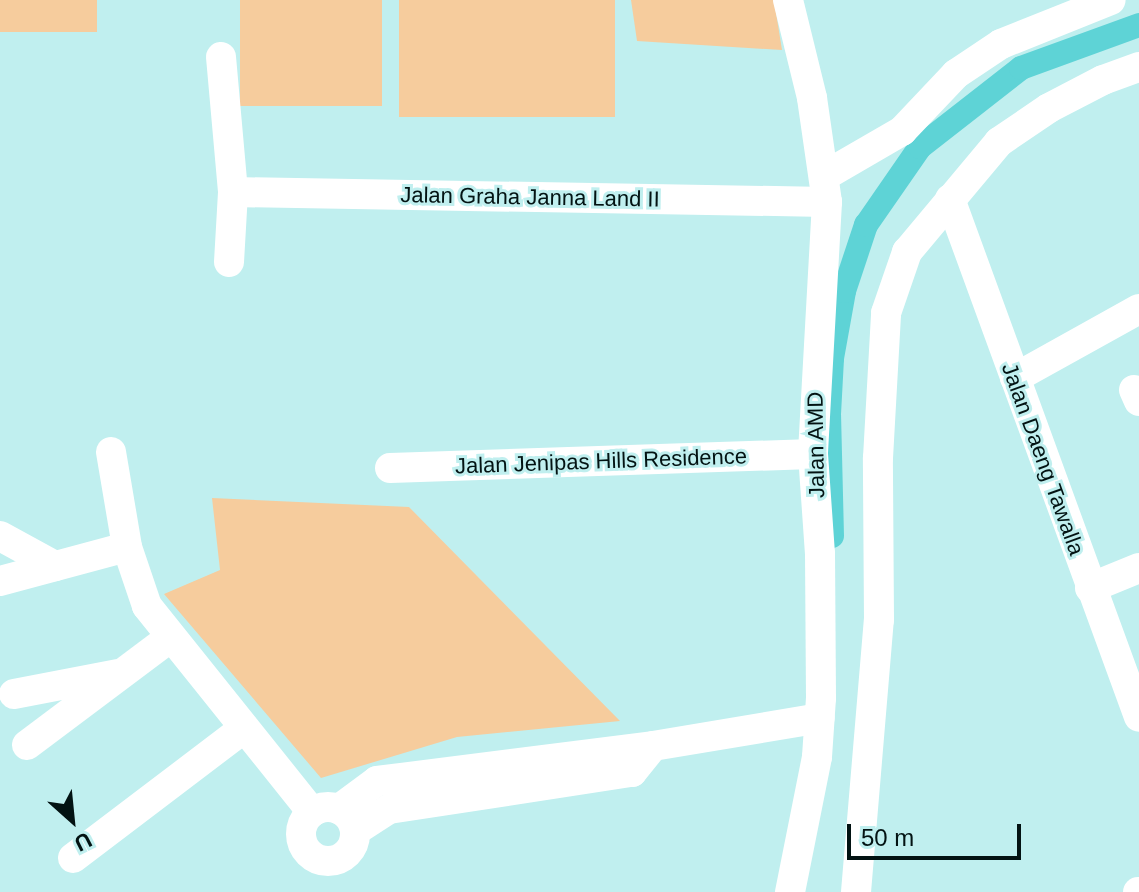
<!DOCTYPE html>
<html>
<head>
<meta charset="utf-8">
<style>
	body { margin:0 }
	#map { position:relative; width:1139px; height:892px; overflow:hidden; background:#c0efef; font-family:Arial,sans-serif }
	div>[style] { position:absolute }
	.green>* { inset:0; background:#f6cc9d; transform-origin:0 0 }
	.canal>* { height:24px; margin:-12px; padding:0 12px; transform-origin:12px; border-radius:12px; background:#5ed3d6 }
	.minor>* { height:30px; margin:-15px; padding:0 15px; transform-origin:15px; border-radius:15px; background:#fff }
	.minor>.ring { margin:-15px; padding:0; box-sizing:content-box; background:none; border:30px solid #fff; border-radius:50% }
	span { translate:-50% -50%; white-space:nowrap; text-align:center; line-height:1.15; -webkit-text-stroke:6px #c0efef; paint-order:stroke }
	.street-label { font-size:22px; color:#031313 }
	.north { position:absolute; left:32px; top:780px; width:80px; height:80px; -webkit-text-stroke:6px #c0efef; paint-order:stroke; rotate:153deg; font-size:22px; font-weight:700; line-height:32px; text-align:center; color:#031313 }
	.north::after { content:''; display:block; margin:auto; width:28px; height:36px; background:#031313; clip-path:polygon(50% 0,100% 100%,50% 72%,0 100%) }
	.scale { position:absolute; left:847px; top:824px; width:174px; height:36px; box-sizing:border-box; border:4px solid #031313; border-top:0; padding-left:10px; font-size:24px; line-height:28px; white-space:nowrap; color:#031313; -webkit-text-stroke:6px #c0efef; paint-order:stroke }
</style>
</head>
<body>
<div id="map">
	<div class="green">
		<i style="left:0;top:0;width:97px;height:32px"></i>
		<i style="left:240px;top:0;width:142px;height:106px"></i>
		<i style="left:399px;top:0;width:216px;height:117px"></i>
		<i style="clip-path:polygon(631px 0,774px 0,782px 50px,637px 41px)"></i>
		<i style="clip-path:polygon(212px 498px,409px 507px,620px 721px,457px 737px,321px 778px,164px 594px,220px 570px)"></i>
	</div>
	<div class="canal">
		<i style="left:832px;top:536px;width:122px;rotate:-91.4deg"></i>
		<i style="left:829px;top:414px;width:56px;rotate:-86.9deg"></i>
		<i style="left:832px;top:358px;width:68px;rotate:-79.8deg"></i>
		<i style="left:844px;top:291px;width:70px;rotate:-71.6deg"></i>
		<i style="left:866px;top:225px;width:95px;rotate:-55.3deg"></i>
		<i style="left:920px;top:147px;width:128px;rotate:-38deg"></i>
		<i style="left:1021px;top:68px;width:126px;rotate:-20deg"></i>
	</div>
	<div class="minor">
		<i style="left:788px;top:0;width:101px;rotate:76.2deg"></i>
		<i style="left:812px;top:98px;width:105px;rotate:81.8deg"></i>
		<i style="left:827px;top:202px;width:252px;rotate:93.2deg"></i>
		<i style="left:813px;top:454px;width:100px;rotate:86deg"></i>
		<i style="left:820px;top:554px;width:144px;rotate:89.6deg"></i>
		<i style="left:821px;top:698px;width:59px;rotate:93.9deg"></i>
		<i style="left:817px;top:757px;width:138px;rotate:101.3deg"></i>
		<i style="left:221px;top:57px;width:136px;rotate:84.9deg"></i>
		<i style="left:233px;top:192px;width:594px;rotate:0.96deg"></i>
		<i style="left:826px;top:175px;width:88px;rotate:-30.1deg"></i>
		<i style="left:902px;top:131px;width:79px;rotate:-46.5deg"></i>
		<i style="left:956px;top:74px;width:54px;rotate:-33.7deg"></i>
		<i style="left:1001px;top:44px;width:118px;rotate:-21.8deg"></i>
		<i style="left:950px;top:199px;width:551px;rotate:69.95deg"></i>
		<i style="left:229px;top:262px;width:70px;rotate:-86.7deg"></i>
		<i style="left:1015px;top:378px;width:142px;rotate:-29.1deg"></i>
		<i style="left:1134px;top:390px;width:12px;rotate:66deg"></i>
		<i style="left:111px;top:452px;width:96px;rotate:80.4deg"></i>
		<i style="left:127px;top:547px;width:62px;rotate:71.3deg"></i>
		<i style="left:147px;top:606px;width:264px;rotate:51.3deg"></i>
		<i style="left:390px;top:468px;width:423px;rotate:-1.9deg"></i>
		<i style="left:0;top:536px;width:63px;rotate:28.6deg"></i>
		<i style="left:0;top:581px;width:131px;rotate:-15deg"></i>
		<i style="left:1090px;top:588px;width:53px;rotate:-22.2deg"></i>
		<i style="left:14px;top:694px;width:106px;rotate:-10.9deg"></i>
		<i style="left:27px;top:745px;width:180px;rotate:-36.9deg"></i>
		<i class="ring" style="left:301px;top:807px;width:24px;height:24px"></i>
		<i style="left:339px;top:809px;width:47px;rotate:-36.4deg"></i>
		<i style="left:377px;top:781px;width:278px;rotate:-7.2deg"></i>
		<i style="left:653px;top:746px;width:169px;rotate:-9.5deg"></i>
		<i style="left:355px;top:831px;width:40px;rotate:-32.9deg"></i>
		<i style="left:389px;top:809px;width:246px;rotate:-8.7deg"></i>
		<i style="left:632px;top:772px;width:33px;rotate:-51deg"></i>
		<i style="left:73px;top:858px;width:215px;rotate:-37.2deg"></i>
		<i style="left:856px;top:892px;width:273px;rotate:-85.2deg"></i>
		<i style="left:879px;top:620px;width:162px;rotate:-90.4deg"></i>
		<i style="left:878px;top:458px;width:145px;rotate:-86.8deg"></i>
		<i style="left:886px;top:313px;width:65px;rotate:-71deg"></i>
		<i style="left:907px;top:252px;width:143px;rotate:-50.1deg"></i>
		<i style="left:999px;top:142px;width:60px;rotate:-34.2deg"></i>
		<i style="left:1049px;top:108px;width:61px;rotate:-27.4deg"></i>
		<i style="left:1103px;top:80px;width:38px;rotate:-20deg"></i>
		<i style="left:1138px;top:892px;width:1px"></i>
	</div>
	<div class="street-label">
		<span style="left:530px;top:197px;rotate:1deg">Jalan Graha Janna Land II</span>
		<span style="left:816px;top:445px;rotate:-91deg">Jalan AMD</span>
		<span style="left:1043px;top:459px;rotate:70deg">Jalan Daeng Tawalla</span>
		<span style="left:601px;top:461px;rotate:-2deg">Jalan Jenipas Hills Residence</span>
	</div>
	<div class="north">U</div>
	<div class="scale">50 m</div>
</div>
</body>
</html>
